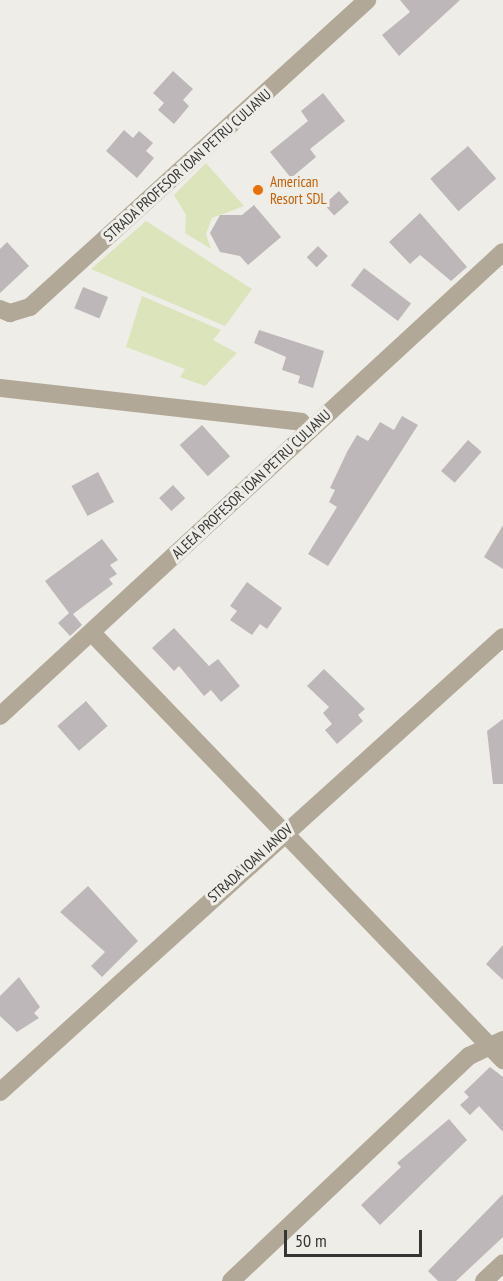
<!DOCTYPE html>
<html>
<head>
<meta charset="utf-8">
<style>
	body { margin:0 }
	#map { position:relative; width:503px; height:1281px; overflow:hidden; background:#eeede7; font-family:"PT Sans Narrow",sans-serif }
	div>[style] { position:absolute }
	.green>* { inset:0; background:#dce4bc }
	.building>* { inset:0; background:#beb7ba; transform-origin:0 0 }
	.minor>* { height:18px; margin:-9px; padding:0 9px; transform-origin:9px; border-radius:9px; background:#b2a898 }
	.dots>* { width:16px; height:16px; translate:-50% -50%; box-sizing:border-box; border:3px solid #eeede7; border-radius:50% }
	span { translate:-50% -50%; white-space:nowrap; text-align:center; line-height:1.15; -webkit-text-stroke:6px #eeede7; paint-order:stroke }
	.street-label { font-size:15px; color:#353533 }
	.food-label { font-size:15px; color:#c56008 }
	.left { translate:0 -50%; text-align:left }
	.scale { position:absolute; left:284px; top:1230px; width:138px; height:27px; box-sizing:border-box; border:3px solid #353533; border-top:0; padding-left:8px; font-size:18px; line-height:21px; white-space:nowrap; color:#353533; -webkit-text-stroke:4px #eeede7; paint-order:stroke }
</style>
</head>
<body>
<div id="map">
	<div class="green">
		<i style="clip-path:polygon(206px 163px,244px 206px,212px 218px,206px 234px,211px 249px,185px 233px,186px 215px,174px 195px)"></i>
		<i style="clip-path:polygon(146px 221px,252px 289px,225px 326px,91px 269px)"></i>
		<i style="clip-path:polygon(142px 296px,221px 330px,213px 340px,237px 353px,205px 386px,180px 377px,185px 369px,126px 347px)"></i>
	</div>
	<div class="building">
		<i style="clip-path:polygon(400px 0,460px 0,399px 56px,382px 35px,410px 12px)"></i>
		<i style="clip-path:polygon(173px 71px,193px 89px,183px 100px,189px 106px,174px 124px,158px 110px,164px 103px,153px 93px)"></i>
		<i style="clip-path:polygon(323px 93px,345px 121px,310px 149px,316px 157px,291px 178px,270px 152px,308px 121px,301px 111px)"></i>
		<i style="clip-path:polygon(124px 130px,133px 138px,139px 131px,153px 143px,146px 151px,154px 158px,137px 178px,106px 151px)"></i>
		<i style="left:468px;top:146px;width:43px;height:50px;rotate:49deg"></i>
		<i style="left:339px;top:191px;width:15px;height:20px;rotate:48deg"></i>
		<i style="clip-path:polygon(254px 205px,281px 237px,248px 265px,240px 256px,220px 252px,210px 233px,220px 215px,242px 215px)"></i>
		<i style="clip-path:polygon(420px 213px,467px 267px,451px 281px,420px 255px,410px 264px,389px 242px)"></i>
		<i style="clip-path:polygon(7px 242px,29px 266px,0 293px,0 249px)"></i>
		<i style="left:318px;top:246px;width:14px;height:16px;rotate:45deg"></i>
		<i style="left:364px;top:268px;width:59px;height:22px;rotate:37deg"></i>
		<i style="left:83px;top:287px;width:27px;height:23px;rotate:22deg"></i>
		<i style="clip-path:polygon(259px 330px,324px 351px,313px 388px,298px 383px,300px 376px,282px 370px,286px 357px,254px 343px)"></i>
		<i style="clip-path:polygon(402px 416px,418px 425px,328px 566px,308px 554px,337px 507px,329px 502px,335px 490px,330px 488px,347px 452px,357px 435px,368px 441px,380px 422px,394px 430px)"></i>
		<i style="left:202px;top:425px;width:42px;height:30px;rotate:48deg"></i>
		<i style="left:468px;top:440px;width:18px;height:41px;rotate:41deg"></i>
		<i style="left:98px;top:472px;width:34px;height:30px;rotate:62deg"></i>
		<i style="left:173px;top:485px;width:18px;height:19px;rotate:47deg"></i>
		<i style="clip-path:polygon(503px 525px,503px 569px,484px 557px)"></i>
		<i style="clip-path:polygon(102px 539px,118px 560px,110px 565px,117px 574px,109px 579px,113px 584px,73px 614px,82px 625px,70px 636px,58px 623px,69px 613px,45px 581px)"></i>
		<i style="clip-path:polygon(247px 582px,282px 608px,267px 629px,260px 624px,252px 635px,230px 620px,237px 611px,230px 606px)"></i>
		<i style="clip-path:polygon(174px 628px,209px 666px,218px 659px,240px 686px,221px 702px,211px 690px,204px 696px,179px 666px,174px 671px,152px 648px)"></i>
		<i style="clip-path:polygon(324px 669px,365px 709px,358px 715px,363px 721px,337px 744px,325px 730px,332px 724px,323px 713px,329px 707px,307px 686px)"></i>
		<i style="left:86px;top:701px;width:33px;height:38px;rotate:49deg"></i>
		<i style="clip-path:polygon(503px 719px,503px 784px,493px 784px,487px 731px)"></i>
		<i style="clip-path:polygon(88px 886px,138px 941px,102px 977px,91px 966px,105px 952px,60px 912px)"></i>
		<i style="clip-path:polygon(503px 945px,503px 980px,486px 964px)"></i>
		<i style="clip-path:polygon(19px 977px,40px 1007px,34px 1013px,39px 1018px,17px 1032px,0 1016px,0 996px)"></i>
		<i style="clip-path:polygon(490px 1067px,503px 1077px,503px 1132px,479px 1106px,470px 1115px,460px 1105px,469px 1097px,464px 1092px)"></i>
		<i style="clip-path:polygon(449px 1119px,467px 1140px,380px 1225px,361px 1205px,401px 1167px,397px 1163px)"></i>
		<i style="clip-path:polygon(503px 1194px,503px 1237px,456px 1281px,438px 1281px,428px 1271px)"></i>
	</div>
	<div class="minor">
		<i style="left:0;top:309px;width:11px;rotate:22deg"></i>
		<i style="left:10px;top:313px;width:21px;rotate:-17deg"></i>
		<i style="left:30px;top:307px;width:456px;rotate:-42.3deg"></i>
		<i style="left:0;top:388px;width:303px;rotate:6.4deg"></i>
		<i style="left:301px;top:422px;width:11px;rotate:52deg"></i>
		<i style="left:92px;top:633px;width:593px;rotate:46.09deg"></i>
		<i style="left:0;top:716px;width:684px;rotate:-42.69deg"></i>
		<i style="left:0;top:1092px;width:678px;rotate:-42.13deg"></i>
		<i style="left:231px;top:1281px;width:328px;rotate:-43.4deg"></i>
		<i style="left:469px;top:1056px;width:38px;rotate:-25deg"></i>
		<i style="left:484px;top:1281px;width:26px;rotate:-43deg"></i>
	</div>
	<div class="dots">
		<i style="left:258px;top:190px;background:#e8710a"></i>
	</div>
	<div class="street-label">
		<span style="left:187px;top:165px;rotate:-42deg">STRADA PROFESOR IOAN PETRU CULIANU</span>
		<span style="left:251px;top:484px;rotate:-43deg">ALEEA PROFESOR IOAN PETRU CULIANU</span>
		<span style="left:250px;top:863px;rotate:-42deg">STRADA IOAN IANOV</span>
	</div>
	<div class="food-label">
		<span class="left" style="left:270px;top:190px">American<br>Resort SDL</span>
	</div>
	<div class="scale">50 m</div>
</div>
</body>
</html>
